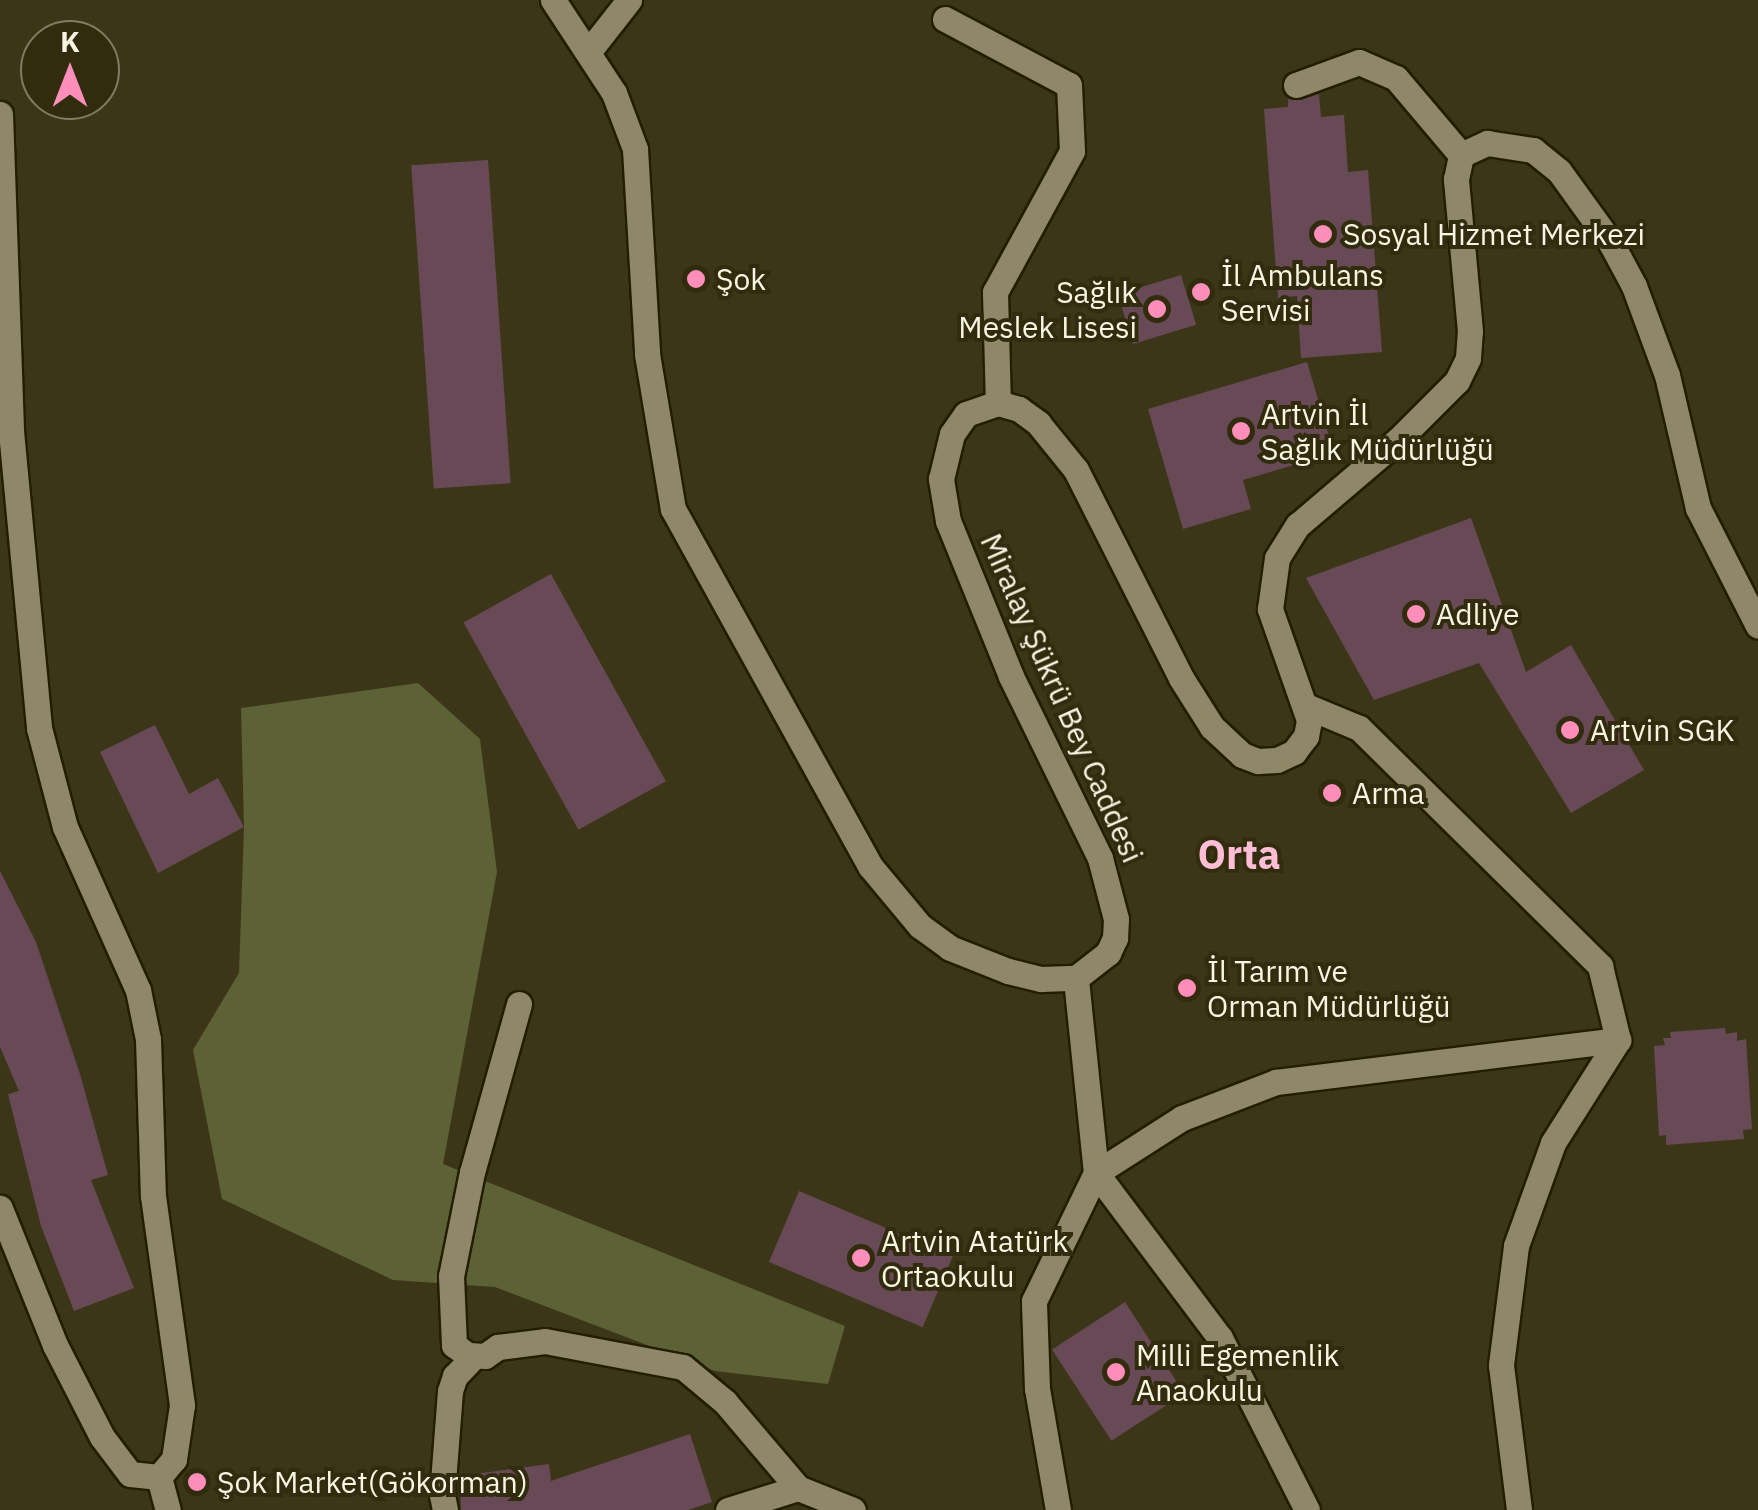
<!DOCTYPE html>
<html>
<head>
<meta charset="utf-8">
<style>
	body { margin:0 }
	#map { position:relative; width:1758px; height:1510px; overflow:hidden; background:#3c3619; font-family:"IBM Plex Sans",sans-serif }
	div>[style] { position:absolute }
	.forest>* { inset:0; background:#5c6235 }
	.building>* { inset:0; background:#684956; transform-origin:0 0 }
	.roads { filter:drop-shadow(2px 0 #231d01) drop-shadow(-2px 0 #231d01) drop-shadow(0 2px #231d01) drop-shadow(0 -2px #231d01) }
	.street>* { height:25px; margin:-12.5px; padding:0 12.5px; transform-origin:12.5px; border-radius:12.5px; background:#8e8868 }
	.secondary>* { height:25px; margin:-12.5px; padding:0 12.5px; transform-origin:12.5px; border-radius:12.5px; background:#8e8868 }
	.dots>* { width:28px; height:28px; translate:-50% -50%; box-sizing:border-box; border:5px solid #322c0e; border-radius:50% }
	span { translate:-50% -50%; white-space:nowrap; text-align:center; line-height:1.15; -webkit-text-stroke:8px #322c0e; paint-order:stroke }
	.poi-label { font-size:30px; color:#f8f5e3 }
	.left { translate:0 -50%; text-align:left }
	.right { translate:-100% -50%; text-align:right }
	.street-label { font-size:30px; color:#f8f5e3 }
	.district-label { font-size:40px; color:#ffbed5; font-weight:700 }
	.north { position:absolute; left:20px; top:20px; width:100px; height:100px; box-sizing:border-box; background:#322c0e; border:2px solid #817c63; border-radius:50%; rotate:0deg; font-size:28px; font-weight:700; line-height:40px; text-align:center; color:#f8f5e3 }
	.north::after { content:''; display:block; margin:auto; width:35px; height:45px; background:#ff8eba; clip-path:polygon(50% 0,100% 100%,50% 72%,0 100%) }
</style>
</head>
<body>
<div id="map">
	<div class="forest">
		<i style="clip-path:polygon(418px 683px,480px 739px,497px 872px,443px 1164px,845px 1326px,828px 1384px,715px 1371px,495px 1287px,393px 1280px,222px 1199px,193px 1050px,239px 973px,244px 827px,241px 708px)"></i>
	</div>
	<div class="building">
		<i style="clip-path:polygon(1319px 94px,1321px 117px,1344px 115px,1348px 172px,1368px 170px,1382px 352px,1301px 358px,1297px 296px,1278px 298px,1264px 109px,1288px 107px,1288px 99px,1301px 100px)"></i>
		<i style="left:488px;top:160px;width:324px;height:77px;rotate:86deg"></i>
		<i style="left:1181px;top:275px;width:52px;height:66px;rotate:73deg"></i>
		<i style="clip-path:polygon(1307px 362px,1334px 453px,1243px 480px,1251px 509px,1183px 529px,1148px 409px)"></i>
		<i style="clip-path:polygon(1471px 518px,1526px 672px,1571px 645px,1644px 770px,1571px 813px,1479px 663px,1374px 700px,1306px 578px)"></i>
		<i style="left:551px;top:574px;width:237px;height:100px;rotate:61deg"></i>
		<i style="clip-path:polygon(155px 725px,189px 794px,218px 778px,244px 827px,158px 873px,100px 752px)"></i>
		<i style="clip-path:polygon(0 871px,36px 942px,80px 1074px,108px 1175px,91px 1180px,134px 1288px,74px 1311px,41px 1226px,8px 1094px,19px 1091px,0 1047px)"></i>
		<i style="clip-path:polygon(1725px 1028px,1726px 1034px,1737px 1032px,1737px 1041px,1746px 1039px,1752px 1129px,1743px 1130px,1744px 1139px,1666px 1145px,1666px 1135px,1659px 1136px,1654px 1046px,1665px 1045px,1663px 1038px,1671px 1038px,1670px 1032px)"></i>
		<i style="left:799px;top:1191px;width:167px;height:77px;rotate:23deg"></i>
		<i style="left:1125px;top:1302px;width:109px;height:87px;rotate:57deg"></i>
		<i style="clip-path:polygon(690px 1434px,712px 1502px,688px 1510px,461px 1510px,460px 1476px,549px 1464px,551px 1481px)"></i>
	</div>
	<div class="roads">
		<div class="street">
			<i style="left:945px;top:19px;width:140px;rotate:28deg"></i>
			<i style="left:1069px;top:85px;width:66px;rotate:87.4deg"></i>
			<i style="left:1072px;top:151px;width:161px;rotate:118.6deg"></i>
			<i style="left:995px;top:292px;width:111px;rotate:88.5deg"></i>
			<i style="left:589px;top:51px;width:65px;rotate:-51.9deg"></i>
			<i style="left:1296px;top:85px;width:67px;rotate:-20.1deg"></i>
			<i style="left:1359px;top:62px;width:40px;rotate:23.4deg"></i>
			<i style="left:1396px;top:78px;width:101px;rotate:49.8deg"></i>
			<i style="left:1306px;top:706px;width:57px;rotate:22.5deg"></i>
			<i style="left:1359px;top:728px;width:339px;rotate:44.6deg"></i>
			<i style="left:1600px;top:966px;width:76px;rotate:76.3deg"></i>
			<i style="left:1618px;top:1040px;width:122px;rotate:122.3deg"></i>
			<i style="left:1553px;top:1143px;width:109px;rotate:109.8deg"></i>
			<i style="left:1516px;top:1246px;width:120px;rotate:97.2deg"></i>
			<i style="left:1501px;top:1365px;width:146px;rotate:82.9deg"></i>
			<i style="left:519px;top:1004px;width:174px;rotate:105.6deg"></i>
			<i style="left:472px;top:1172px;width:106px;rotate:101.4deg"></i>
			<i style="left:451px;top:1276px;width:69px;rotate:87.5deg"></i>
			<i style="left:454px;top:1345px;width:17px;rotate:36deg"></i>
			<i style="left:468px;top:1355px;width:17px;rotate:3deg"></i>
			<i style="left:485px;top:1356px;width:16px;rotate:-35deg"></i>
			<i style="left:498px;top:1347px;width:47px;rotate:-7.3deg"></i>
			<i style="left:545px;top:1341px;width:140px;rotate:10.7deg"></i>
			<i style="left:683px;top:1367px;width:55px;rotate:39.8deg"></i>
			<i style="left:725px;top:1402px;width:113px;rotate:49.7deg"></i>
			<i style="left:798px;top:1488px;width:59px;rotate:21.8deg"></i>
			<i style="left:159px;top:1477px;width:34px;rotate:75deg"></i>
			<i style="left:445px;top:1510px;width:15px;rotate:-101deg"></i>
			<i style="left:442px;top:1495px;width:104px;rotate:-85.6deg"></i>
			<i style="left:450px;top:1391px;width:16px;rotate:-72deg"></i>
			<i style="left:455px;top:1376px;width:28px;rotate:-46deg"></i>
			<i style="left:728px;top:1510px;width:73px;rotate:-17.4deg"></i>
			<i style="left:1058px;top:1510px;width:123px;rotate:-99.8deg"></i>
			<i style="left:1037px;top:1389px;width:88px;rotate:-92deg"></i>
			<i style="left:1034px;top:1301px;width:142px;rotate:-64.2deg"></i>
			<i style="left:1096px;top:1173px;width:196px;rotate:-95.9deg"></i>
			<i style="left:1307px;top:1510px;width:193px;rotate:-116.8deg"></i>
			<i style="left:1220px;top:1338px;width:206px;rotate:-126.9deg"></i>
			<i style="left:1096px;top:1173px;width:102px;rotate:-32.6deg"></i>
			<i style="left:1182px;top:1118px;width:101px;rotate:-21deg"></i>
			<i style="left:1276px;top:1082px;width:345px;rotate:-7deg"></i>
		</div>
		<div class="secondary">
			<i style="left:553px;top:0;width:111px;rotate:56.7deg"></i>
			<i style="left:614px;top:93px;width:60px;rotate:69.4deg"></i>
			<i style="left:635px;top:149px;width:205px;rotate:86.6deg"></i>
			<i style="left:647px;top:354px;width:157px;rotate:80.5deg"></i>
			<i style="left:673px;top:509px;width:408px;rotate:61.1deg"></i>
			<i style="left:870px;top:866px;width:78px;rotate:50.2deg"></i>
			<i style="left:920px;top:926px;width:37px;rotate:36deg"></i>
			<i style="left:950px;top:948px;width:62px;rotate:21.6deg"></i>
			<i style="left:1008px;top:971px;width:34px;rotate:14deg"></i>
			<i style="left:1041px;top:979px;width:35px;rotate:-2deg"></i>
			<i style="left:1076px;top:978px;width:41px;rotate:-38deg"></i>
			<i style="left:1108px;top:953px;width:17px;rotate:-65deg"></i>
			<i style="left:1115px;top:938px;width:19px;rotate:-87deg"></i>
			<i style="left:1116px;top:919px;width:63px;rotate:-104.7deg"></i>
			<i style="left:1100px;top:858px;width:203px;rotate:-116.1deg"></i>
			<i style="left:1011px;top:676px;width:167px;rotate:-112.1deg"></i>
			<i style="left:948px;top:521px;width:43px;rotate:-99.5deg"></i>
			<i style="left:941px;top:479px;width:46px;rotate:-76.3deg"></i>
			<i style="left:952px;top:434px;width:24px;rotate:-55deg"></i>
			<i style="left:966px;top:414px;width:34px;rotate:-19deg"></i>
			<i style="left:998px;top:403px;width:22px;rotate:16deg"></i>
			<i style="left:1019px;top:409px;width:24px;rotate:36deg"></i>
			<i style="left:1038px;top:423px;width:60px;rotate:51deg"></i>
			<i style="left:1076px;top:470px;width:233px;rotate:63.2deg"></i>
			<i style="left:1181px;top:678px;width:58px;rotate:57.7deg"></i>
			<i style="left:1212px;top:727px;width:41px;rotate:43deg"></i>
			<i style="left:1242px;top:755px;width:17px;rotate:21deg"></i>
			<i style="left:1258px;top:761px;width:19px;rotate:-3deg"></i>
			<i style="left:1277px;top:760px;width:19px;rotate:-25deg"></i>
			<i style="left:1294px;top:752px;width:20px;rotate:-53deg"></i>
			<i style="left:1306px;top:736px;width:16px;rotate:-79deg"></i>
			<i style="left:1309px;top:720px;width:118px;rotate:-109.4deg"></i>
			<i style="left:1270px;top:609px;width:51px;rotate:-82.2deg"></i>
			<i style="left:1277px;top:558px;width:39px;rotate:-58deg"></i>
			<i style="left:1298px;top:525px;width:133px;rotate:-40.4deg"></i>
			<i style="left:1399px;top:439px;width:82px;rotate:-45deg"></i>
			<i style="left:1457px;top:381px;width:25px;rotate:-64deg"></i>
			<i style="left:1468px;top:358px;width:27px;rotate:-86deg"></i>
			<i style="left:1470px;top:331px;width:153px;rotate:-95.3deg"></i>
			<i style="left:1456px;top:179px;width:25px;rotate:-78deg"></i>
			<i style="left:1461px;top:155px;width:29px;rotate:-25deg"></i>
			<i style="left:1487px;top:143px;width:47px;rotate:8.7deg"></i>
			<i style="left:1533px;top:150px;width:33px;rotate:39deg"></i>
			<i style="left:1559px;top:171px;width:89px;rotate:54.2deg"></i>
			<i style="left:1611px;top:243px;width:49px;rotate:61.9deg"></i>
			<i style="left:1634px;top:286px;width:95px;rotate:69.7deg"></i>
			<i style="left:1667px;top:375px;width:137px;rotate:76.9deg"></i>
			<i style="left:1698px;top:508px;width:132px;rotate:63deg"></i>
			<i style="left:0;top:114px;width:317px;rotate:88deg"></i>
			<i style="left:11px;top:431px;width:298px;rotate:84.6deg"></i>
			<i style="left:39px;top:728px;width:102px;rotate:75.3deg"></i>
			<i style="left:65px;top:827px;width:179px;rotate:65.9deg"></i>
			<i style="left:138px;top:990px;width:50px;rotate:78.5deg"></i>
			<i style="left:148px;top:1039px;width:157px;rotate:88.2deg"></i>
			<i style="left:153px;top:1196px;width:211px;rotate:82.1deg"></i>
			<i style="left:182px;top:1405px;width:55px;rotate:98.4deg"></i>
			<i style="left:174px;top:1459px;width:23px;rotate:130deg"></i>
			<i style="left:159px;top:1477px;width:29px;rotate:-174deg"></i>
			<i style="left:130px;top:1474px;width:46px;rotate:-127.1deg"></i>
			<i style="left:102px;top:1437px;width:103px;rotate:-117.1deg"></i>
			<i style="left:55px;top:1345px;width:148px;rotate:-111.9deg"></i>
		</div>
	</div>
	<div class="dots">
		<i style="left:1323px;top:234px;background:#ff8eba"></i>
		<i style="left:696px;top:279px;background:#ff8eba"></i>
		<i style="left:1201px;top:292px;background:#ff8eba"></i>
		<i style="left:1157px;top:309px;background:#ff8eba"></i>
		<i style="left:1241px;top:431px;background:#ff8eba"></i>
		<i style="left:1416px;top:614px;background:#ff8eba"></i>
		<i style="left:1570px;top:730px;background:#ff8eba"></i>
		<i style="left:1332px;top:793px;background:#ff8eba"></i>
		<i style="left:1187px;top:988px;background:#ff8eba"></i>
		<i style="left:861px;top:1258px;background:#ff8eba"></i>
		<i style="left:1116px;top:1372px;background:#ff8eba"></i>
		<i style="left:197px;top:1482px;background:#ff8eba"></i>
	</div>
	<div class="poi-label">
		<span class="left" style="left:1343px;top:234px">Sosyal Hizmet Merkezi</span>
		<span class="left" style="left:1221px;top:292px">İl Ambulans<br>Servisi</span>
		<span class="left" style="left:716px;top:279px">Şok</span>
		<span class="right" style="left:1137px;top:309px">Sağlık<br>Meslek Lisesi</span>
		<span class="left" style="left:1261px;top:431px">Artvin İl<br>Sağlık Müdürlüğü</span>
		<span class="left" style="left:1436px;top:614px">Adliye</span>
		<span class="left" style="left:1590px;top:730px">Artvin SGK</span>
		<span class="left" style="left:1352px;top:793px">Arma</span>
		<span class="left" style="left:1207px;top:988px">İl Tarım ve<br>Orman Müdürlüğü</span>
		<span class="left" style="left:881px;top:1258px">Artvin Atatürk<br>Ortaokulu</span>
		<span class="left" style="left:1136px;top:1372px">Milli Egemenlik<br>Anaokulu</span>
		<span class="left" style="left:217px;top:1482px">Şok Market(Gökorman)</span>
	</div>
	<div class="street-label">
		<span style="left:1062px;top:698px;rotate:66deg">Miralay Şükrü Bey Caddesi</span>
	</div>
	<div class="district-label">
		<span style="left:1239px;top:854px">Orta</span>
	</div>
	<div class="north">K</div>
</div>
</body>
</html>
